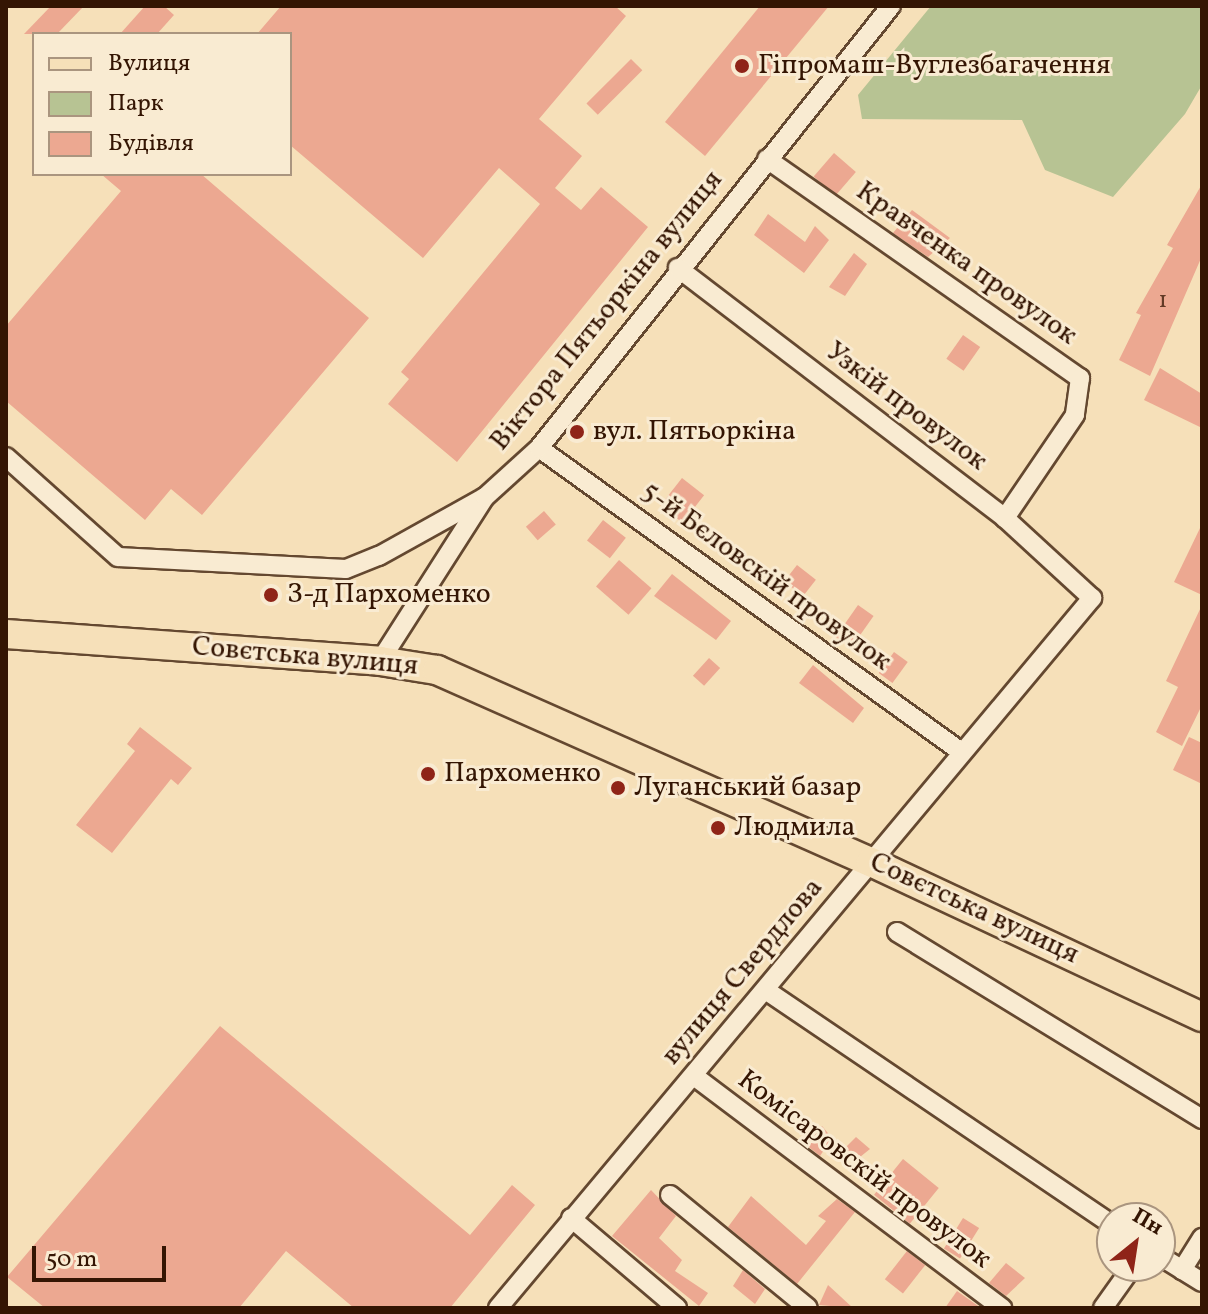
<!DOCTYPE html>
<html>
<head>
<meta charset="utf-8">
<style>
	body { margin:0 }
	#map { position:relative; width:1208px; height:1314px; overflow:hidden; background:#f6e0b9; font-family:Vollkorn,serif }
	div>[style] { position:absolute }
	.green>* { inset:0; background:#b7c393 }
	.building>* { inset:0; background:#eca891; transform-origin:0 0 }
	.roads { filter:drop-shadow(2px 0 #644830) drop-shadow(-2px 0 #644830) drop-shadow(0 2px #644830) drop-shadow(0 -2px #644830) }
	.street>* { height:18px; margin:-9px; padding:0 9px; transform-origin:9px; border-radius:9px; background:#f9ebd2 }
	.primary>* { height:28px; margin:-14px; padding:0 14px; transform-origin:14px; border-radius:14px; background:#f6e0b9 }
	.dots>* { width:22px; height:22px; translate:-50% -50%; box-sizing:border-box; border:4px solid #f9ebd2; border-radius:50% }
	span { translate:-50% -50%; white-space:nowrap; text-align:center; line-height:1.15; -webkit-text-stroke:6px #f9ebd2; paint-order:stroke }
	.number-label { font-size:24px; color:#623a26 }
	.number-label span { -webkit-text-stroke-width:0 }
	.poi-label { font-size:28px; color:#341503 }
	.left { translate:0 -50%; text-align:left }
	.street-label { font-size:28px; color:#341503 }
	.frame { position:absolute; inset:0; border:8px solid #341503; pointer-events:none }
	.legend { position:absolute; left:32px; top:32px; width:260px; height:144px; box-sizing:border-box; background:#f9ebd2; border:2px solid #aa957f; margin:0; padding:10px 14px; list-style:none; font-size:24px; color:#341503 }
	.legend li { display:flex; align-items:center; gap:16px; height:40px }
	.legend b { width:40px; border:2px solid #aa957f }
	.north { position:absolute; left:1096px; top:1202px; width:80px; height:80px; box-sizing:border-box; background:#f9ebd2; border:2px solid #aa957f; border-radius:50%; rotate:30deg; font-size:22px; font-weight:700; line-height:32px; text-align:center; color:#341503 }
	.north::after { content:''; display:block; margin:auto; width:28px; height:36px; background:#8f2418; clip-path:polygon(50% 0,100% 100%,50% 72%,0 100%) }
	.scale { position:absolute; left:32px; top:1246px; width:134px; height:36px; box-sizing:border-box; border:4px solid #341503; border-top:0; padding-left:10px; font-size:24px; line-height:28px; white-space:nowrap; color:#341503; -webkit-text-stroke:6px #f9ebd2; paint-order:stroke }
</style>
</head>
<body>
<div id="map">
	<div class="green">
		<i style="clip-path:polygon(931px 6px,1202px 6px,1202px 85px,1185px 114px,1113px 197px,1045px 170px,1022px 120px,862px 119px,858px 95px)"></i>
	</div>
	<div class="building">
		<i style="clip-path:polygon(51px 6px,84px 6px,57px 34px,24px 34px)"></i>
		<i style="clip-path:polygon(145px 6px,164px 6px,174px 15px,157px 34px,120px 34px)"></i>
		<i style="clip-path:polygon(281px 6px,615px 6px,626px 16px,539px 119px,582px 156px,555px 188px,581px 210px,601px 187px,648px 227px,457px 462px,388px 404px,409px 379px,401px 372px,540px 204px,499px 168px,423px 258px,290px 145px,290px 34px,257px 34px)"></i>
		<i style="clip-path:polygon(760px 6px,829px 6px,705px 156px,665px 122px)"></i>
		<i style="left:631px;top:59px;width:16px;height:63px;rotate:45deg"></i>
		<i style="left:834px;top:153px;width:29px;height:31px;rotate:41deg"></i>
		<i style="clip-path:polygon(101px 174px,201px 174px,369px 318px,202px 515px,171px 489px,145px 520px,6px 401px,6px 326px,121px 191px)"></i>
		<i style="clip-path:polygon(1202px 184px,1202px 256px,1150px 376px,1119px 360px,1141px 315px,1136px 313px,1173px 248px,1167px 245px)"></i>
		<i style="clip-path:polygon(912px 210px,950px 238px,928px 257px,893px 233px)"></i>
		<i style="clip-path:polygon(768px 214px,805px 242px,815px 226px,829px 240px,804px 273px,754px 235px)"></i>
		<i style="clip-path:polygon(854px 253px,867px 264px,845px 296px,829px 287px)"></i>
		<i style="left:963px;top:335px;width:21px;height:29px;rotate:35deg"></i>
		<i style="clip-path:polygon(1160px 368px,1202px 394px,1202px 428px,1144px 400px)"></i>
		<i style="left:682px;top:478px;width:28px;height:35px;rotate:38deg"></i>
		<i style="left:544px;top:511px;width:18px;height:24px;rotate:49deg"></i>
		<i style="left:603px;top:520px;width:29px;height:26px;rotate:38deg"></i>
		<i style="clip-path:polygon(1202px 524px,1202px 595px,1174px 582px)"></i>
		<i style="left:619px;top:560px;width:43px;height:35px;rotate:41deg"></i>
		<i style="left:797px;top:565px;width:24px;height:21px;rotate:38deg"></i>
		<i style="clip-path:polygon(672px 574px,731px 621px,716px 640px,654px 596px)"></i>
		<i style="left:858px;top:605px;width:19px;height:39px;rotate:35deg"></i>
		<i style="clip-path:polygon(1202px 605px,1202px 705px,1182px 746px,1156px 732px,1178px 687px,1166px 681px)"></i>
		<i style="left:894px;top:652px;width:17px;height:26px;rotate:36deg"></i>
		<i style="left:709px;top:658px;width:15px;height:24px;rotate:42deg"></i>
		<i style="clip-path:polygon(813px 665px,864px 708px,853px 723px,799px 683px)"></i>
		<i style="clip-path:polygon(140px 727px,192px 768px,178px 785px,171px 779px,112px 853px,76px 825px,135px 751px,127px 744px)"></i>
		<i style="clip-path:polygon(1189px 737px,1202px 743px,1202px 784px,1173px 770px)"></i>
		<i style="clip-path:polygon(220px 1026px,470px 1235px,512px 1185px,535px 1205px,450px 1308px,354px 1308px,286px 1251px,239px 1308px,45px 1308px,7px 1277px)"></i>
		<i style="clip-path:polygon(822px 1126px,832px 1138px,820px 1156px,805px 1144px)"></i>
		<i style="clip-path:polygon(856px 1137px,870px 1149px,855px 1161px,842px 1151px)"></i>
		<i style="left:903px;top:1159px;width:46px;height:46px;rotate:39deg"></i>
		<i style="clip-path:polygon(651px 1190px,676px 1216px,659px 1238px,682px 1260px,675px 1271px,708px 1293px,699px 1306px,612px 1236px)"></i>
		<i style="clip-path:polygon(751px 1196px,806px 1245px,826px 1221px,818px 1216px,837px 1199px,855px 1212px,797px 1284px,728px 1227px)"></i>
		<i style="left:963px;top:1218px;width:19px;height:36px;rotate:32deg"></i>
		<i style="left:907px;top:1251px;width:23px;height:36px;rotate:38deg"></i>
		<i style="clip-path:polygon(1006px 1263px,1025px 1278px,1006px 1296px,989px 1283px)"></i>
		<i style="clip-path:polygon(743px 1270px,765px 1289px,755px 1304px,733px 1286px)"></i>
		<i style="clip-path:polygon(828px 1285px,853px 1308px,819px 1305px)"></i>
		<i style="clip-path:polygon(957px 1291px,981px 1308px,945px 1308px)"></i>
	</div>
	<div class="roads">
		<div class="street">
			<i style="left:767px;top:159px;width:382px;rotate:35deg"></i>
			<i style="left:1080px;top:378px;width:37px;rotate:98deg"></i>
			<i style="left:1075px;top:415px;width:125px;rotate:124.2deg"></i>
			<i style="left:539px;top:448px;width:519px;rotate:35.74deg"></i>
			<i style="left:6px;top:457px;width:150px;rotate:41.8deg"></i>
			<i style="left:118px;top:557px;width:228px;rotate:3deg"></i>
			<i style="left:346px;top:569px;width:35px;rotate:-22deg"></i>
			<i style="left:379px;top:556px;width:119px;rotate:-29.1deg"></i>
			<i style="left:380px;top:661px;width:195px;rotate:-57.4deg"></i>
			<i style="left:485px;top:497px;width:73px;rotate:-42.2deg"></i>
			<i style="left:539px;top:448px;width:565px;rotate:-51.47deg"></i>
			<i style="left:897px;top:932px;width:358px;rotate:31.5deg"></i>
			<i style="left:767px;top:991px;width:417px;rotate:34.1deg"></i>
			<i style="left:694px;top:1076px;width:386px;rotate:37deg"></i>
			<i style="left:670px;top:1195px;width:178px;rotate:39.3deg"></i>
			<i style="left:571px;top:1218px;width:139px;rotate:40.3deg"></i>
			<i style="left:1160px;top:1256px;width:49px;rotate:31.8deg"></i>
			<i style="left:1182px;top:1270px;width:38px;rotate:-58deg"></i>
			<i style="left:498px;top:1308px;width:926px;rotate:-50.08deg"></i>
			<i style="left:1092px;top:598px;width:118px;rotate:-137.4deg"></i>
			<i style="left:1005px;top:518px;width:412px;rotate:-142.6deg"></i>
			<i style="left:1103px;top:1308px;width:52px;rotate:-54.5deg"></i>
		</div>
		<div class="primary">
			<i style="left:6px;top:634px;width:375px;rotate:4.1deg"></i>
			<i style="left:380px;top:661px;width:58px;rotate:9deg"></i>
			<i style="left:437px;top:670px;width:475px;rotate:23.9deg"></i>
			<i style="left:871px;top:862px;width:365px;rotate:25.1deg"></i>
		</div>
	</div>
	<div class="dots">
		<i style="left:742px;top:66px;background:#8f2418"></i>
		<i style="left:577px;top:432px;background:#8f2418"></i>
		<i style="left:271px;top:595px;background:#8f2418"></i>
		<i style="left:428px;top:774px;background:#8f2418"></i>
		<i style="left:618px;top:788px;background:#8f2418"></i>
		<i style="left:718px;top:828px;background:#8f2418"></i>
	</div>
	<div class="number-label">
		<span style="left:1163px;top:302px">1</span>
	</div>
	<div class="poi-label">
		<span class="left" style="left:758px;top:66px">Гіпромаш-Вуглезбагачення</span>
		<span class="left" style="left:593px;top:432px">вул. Пятьоркіна</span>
		<span class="left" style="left:287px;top:595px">З-д Пархоменко</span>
		<span class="left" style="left:444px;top:774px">Пархоменко</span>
		<span class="left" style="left:634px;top:788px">Луганський базар</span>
		<span class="left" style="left:734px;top:828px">Людмила</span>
	</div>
	<div class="street-label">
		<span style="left:966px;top:264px;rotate:35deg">Кравченка провулок</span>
		<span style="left:607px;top:311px;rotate:-51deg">Віктора Пятьоркіна вулиця</span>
		<span style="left:906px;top:407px;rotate:37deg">Узкій провулок</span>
		<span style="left:766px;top:577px;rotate:36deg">5-й Бєловскій провулок</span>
		<span style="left:305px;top:657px;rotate:5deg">Совєтська вулиця</span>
		<span style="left:974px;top:909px;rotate:25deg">Совєтська вулиця</span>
		<span style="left:743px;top:972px;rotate:-50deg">вулиця Свердлова</span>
		<span style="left:864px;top:1170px;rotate:37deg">Комісаровскій провулок</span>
	</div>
	<div class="frame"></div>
	<ul class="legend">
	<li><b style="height:10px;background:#f6e0b9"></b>Вулиця</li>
	<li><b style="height:22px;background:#b7c393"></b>Парк</li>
	<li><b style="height:22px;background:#eca891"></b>Будівля</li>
	</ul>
	<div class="north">Пн</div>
	<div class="scale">50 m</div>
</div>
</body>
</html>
